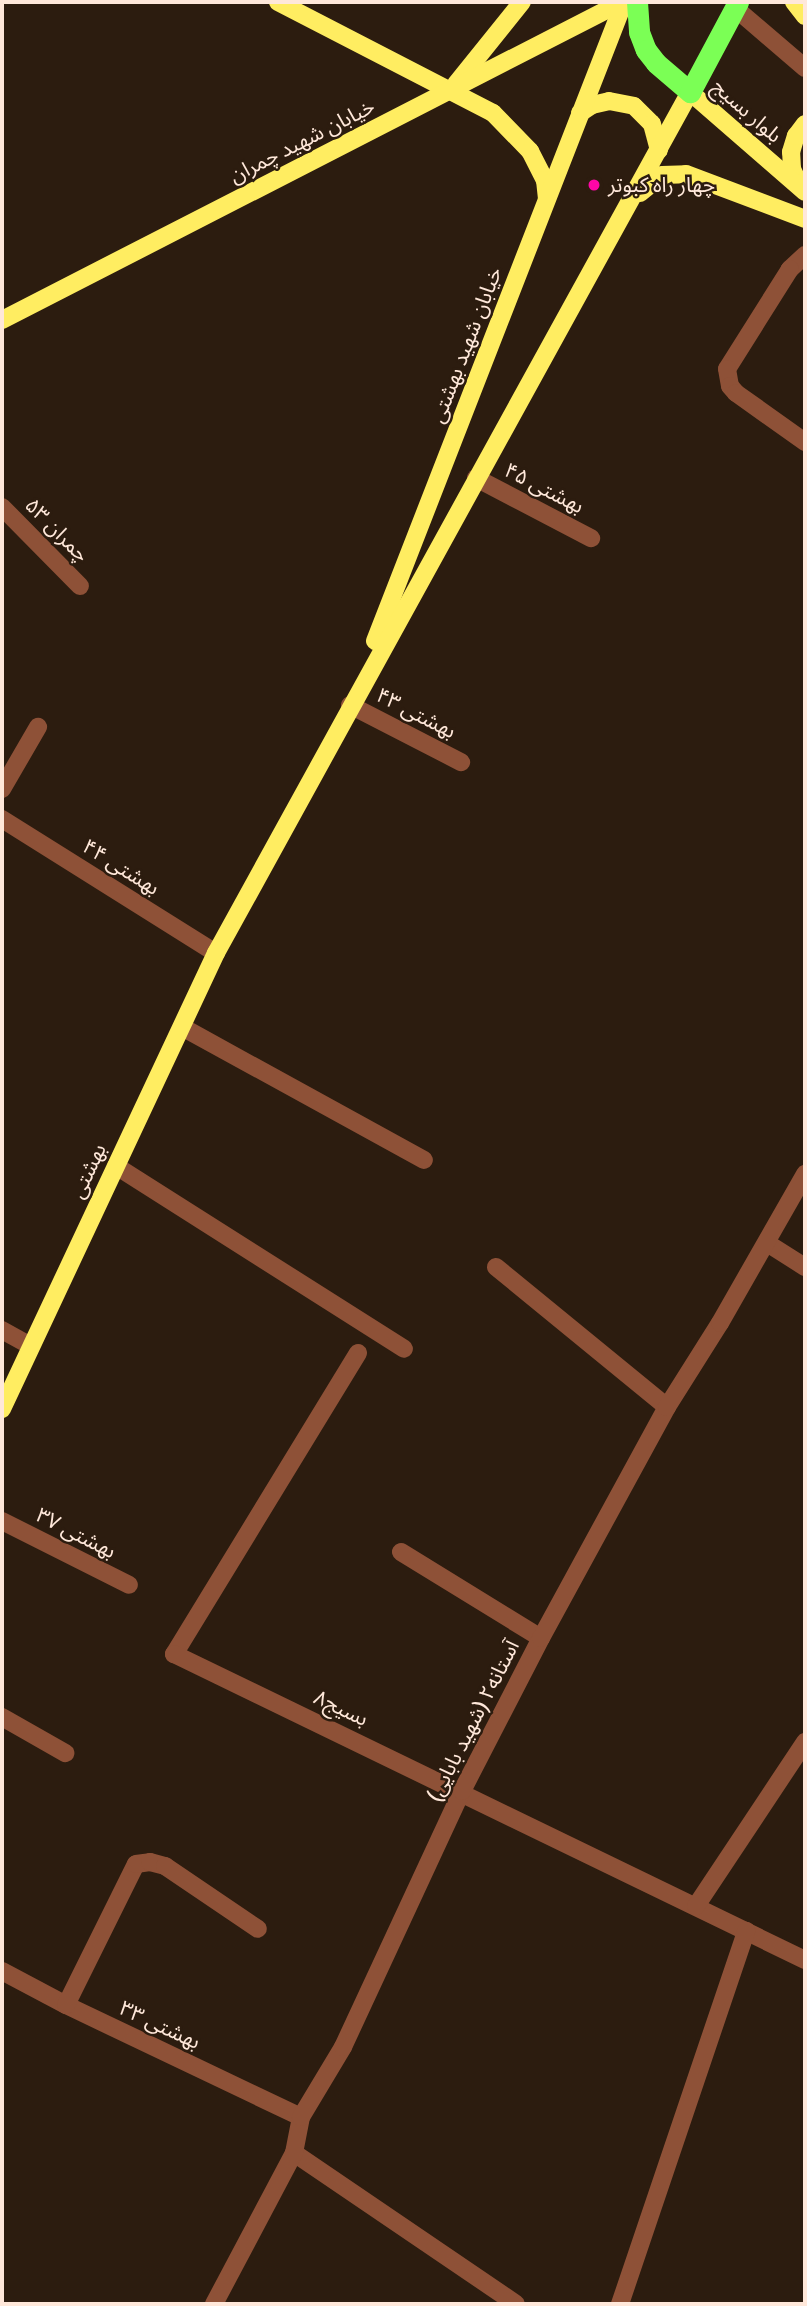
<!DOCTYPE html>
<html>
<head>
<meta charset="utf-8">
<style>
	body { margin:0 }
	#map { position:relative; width:807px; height:2306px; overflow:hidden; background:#2c1c0f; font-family:Signika,"Noto Sans Arabic",sans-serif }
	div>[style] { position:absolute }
	.minor>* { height:18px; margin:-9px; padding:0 9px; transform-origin:9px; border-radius:9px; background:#8e5137 }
	.major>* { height:18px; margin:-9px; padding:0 9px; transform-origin:9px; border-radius:9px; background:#ffed61 }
	.highway>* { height:21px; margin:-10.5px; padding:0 10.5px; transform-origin:10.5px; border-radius:10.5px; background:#7bff55 }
	.dots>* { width:19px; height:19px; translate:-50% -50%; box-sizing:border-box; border:4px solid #2c1c0f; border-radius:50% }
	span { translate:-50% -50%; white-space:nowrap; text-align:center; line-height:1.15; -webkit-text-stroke:5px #2c1c0f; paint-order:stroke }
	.street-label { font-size:21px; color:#ffe8da }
	.poi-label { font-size:21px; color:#ffe8da }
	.left { translate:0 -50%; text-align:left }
	.frame { position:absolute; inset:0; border:4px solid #ffe8da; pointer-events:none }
</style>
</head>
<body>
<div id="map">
	<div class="minor">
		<i style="left:735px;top:8px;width:92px;rotate:40.6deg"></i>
		<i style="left:805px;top:255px;width:21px;rotate:137deg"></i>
		<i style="left:790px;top:269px;width:118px;rotate:122.2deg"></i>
		<i style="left:727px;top:369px;width:17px;rotate:80deg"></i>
		<i style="left:730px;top:386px;width:9px;rotate:49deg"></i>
		<i style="left:736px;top:393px;width:85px;rotate:35.4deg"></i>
		<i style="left:476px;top:478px;width:130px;rotate:27.6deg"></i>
		<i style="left:2px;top:507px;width:111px;rotate:45.4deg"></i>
		<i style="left:350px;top:705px;width:125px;rotate:27.2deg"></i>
		<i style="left:2px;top:789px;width:72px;rotate:-59.9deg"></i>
		<i style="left:2px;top:819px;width:252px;rotate:32.1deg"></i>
		<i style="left:182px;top:1027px;width:276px;rotate:28.8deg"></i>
		<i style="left:116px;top:1166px;width:341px;rotate:32.4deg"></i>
		<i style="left:767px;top:1243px;width:45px;rotate:32.3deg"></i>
		<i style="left:496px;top:1267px;width:221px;rotate:39.3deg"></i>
		<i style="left:2px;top:1330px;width:33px;rotate:29deg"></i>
		<i style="left:358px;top:1353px;width:353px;rotate:121.4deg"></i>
		<i style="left:174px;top:1654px;width:701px;rotate:25.87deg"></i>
		<i style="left:2px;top:1521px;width:142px;rotate:26.7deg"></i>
		<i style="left:401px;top:1552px;width:164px;rotate:31.6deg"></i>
		<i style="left:2px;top:1717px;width:73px;rotate:29.7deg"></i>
		<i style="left:696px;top:1906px;width:197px;rotate:-56.4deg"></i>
		<i style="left:2px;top:1971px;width:72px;rotate:28deg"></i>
		<i style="left:66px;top:2005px;width:260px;rotate:25.5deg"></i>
		<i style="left:66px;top:2005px;width:157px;rotate:-63.6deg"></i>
		<i style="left:136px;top:1864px;width:14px;rotate:-8deg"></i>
		<i style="left:150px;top:1862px;width:16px;rotate:15deg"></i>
		<i style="left:165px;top:1866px;width:112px;rotate:34.1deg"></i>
		<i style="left:294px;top:2153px;width:268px;rotate:34.2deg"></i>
		<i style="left:214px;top:2304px;width:171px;rotate:-62.1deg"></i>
		<i style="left:294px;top:2153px;width:37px;rotate:-79deg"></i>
		<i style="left:301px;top:2117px;width:82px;rotate:-59deg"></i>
		<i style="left:343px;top:2047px;width:282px;rotate:-65.1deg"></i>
		<i style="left:462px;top:1791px;width:172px;rotate:-62.7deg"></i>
		<i style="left:541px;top:1638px;width:263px;rotate:-61.4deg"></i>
		<i style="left:667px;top:1407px;width:99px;rotate:-57.8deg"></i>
		<i style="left:720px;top:1323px;width:172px;rotate:-60.3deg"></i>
		<i style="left:620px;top:2304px;width:394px;rotate:-71.3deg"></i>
	</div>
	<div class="major">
		<i style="left:278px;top:2px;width:242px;rotate:27.3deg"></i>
		<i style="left:493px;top:113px;width:53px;rotate:45.8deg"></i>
		<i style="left:530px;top:151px;width:33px;rotate:63deg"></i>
		<i style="left:545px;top:180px;width:18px;rotate:84deg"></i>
		<i style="left:794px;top:2px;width:18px;rotate:52deg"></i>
		<i style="left:456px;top:84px;width:105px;rotate:-51.2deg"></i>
		<i style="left:580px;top:113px;width:14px;rotate:-34deg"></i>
		<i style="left:592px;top:105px;width:17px;rotate:-13deg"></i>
		<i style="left:609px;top:101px;width:25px;rotate:11deg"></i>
		<i style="left:634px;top:106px;width:25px;rotate:45deg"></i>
		<i style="left:652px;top:124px;width:27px;rotate:75deg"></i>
		<i style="left:799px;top:184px;width:17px;rotate:-115deg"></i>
		<i style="left:792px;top:169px;width:17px;rotate:-93deg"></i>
		<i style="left:791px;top:152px;width:17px;rotate:-73deg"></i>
		<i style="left:796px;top:136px;width:15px;rotate:-53deg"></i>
		<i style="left:640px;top:193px;width:28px;rotate:-39deg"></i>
		<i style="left:662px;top:175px;width:24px;rotate:-2deg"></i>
		<i style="left:686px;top:174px;width:127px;rotate:20.7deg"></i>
		<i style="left:2px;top:320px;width:697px;rotate:-27.15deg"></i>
		<i style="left:375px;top:641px;width:686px;rotate:-68.71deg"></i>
		<i style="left:2px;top:1409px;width:504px;rotate:-64.86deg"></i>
		<i style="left:216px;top:953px;width:983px;rotate:-61.17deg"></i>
		<i style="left:690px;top:92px;width:152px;rotate:41deg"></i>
	</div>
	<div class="highway">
		<i style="left:637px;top:2px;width:30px;rotate:86deg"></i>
		<i style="left:639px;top:32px;width:19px;rotate:69deg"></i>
		<i style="left:646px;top:50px;width:16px;rotate:52deg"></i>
		<i style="left:656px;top:63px;width:45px;rotate:40.5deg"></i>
		<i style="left:690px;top:92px;width:102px;rotate:-61.9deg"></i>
	</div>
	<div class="dots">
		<i style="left:594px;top:185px;background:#ff06a6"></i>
	</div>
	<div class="street-label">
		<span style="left:747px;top:111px;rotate:41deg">بلوار بسیج</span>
		<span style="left:302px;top:141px;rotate:-27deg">خیابان شهید چمران</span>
		<span style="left:466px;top:345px;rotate:-69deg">خیابان شهید بهشتی</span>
		<span style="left:544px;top:488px;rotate:27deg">بهشتی ۴۵</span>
		<span style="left:57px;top:530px;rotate:45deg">چمران ۵۳</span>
		<span style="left:416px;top:713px;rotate:27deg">بهشتی ۴۳</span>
		<span style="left:121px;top:867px;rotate:32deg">بهشتی ۴۴</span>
		<span style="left:88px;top:1171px;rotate:-65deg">بهشتی</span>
		<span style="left:76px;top:1533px;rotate:27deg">بهشتی ۳۷</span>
		<span style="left:341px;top:1708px;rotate:25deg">بسیج۸</span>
		<span style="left:473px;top:1721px;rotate:-63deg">آستانه۲ (شهید بابایی)</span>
		<span style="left:160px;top:2025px;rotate:25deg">بهشتی ۳۳</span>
	</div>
	<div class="poi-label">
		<span class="left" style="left:608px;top:185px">چهار راه کبوتر</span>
	</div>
	<div class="frame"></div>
</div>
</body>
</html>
